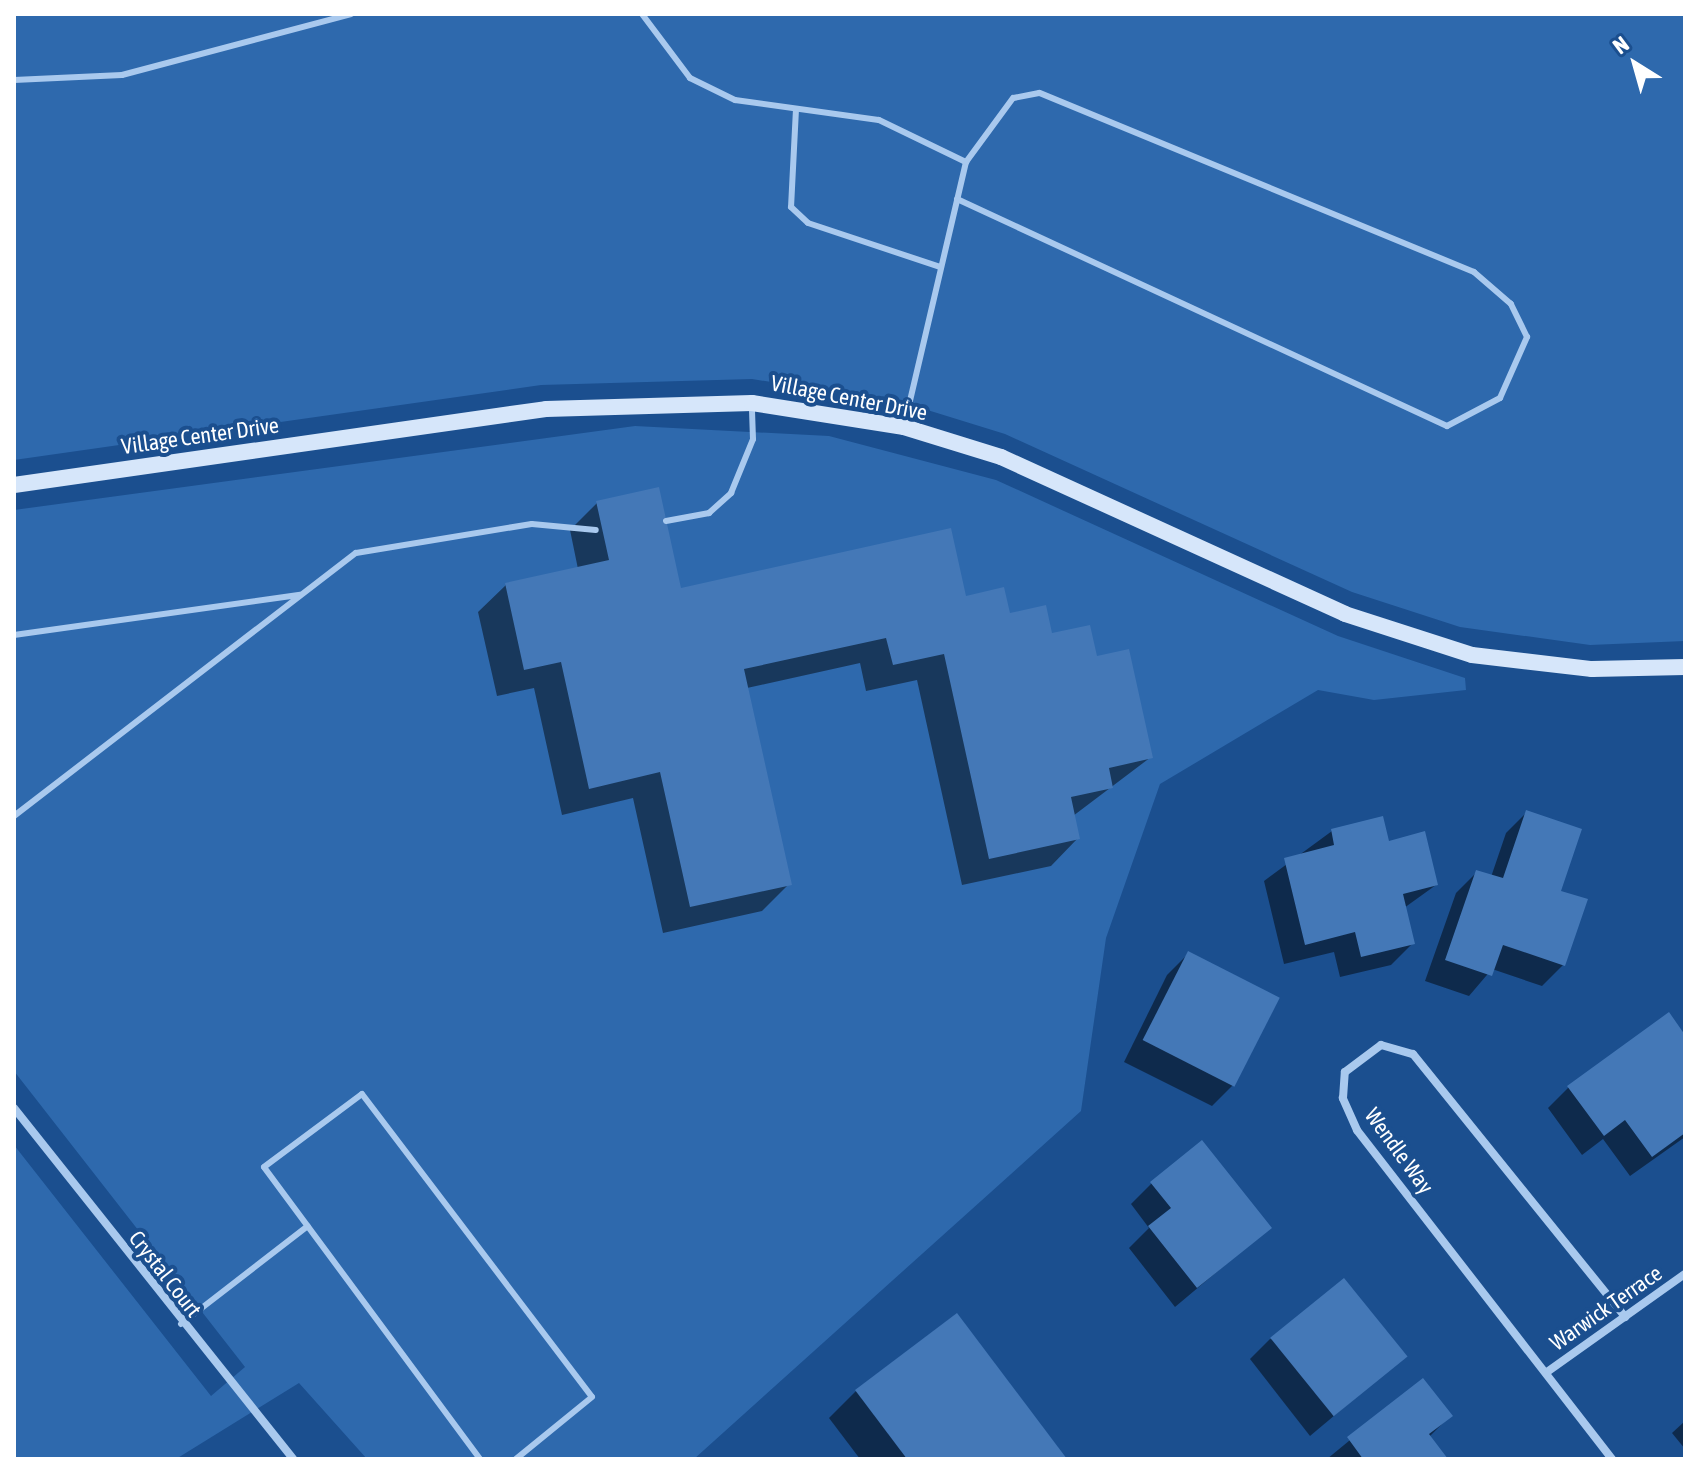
<!DOCTYPE html>
<html>
<head>
<meta charset="utf-8">
<style>
	body { margin:0 }
	#map { position:relative; width:1699px; height:1473px; overflow:hidden; background:#1b4f8f; font-family:"Asap Condensed",sans-serif }
	div>[style] { position:absolute }
	.green>* { inset:0; background:#2e69ad }
	.shadow>* { inset:0; background:#0007 }
	.building>* { inset:0; background:#4478b7; transform-origin:0 0 }
	.lane>* { height:6px; margin:-3px; padding:0 3px; transform-origin:3px; border-radius:3px; background:#a9c9ee }
	.street>* { height:8px; margin:-4px; padding:0 4px; transform-origin:4px; border-radius:4px; background:#a9c9ee }
	.secondary>* { height:16px; margin:-8px; padding:0 8px; transform-origin:8px; border-radius:8px; background:#d6e6fa }
	span { translate:-50% -50%; white-space:nowrap; text-align:center; line-height:1.15; -webkit-text-stroke:8px #1b4f8f; paint-order:stroke }
	.street-label { font-size:22px; color:#fff }
	.frame { position:absolute; inset:0; border:16px solid #fff; pointer-events:none }
	.north { position:absolute; left:1595px; top:24px; width:80px; height:80px; -webkit-text-stroke:6px #1b4f8f; paint-order:stroke; rotate:323deg; font-size:22px; font-weight:700; line-height:32px; text-align:center; color:#fff }
	.north::after { content:''; display:block; margin:auto; width:28px; height:36px; background:#fff; clip-path:polygon(50% 0,100% 100%,50% 72%,0 100%) }
</style>
</head>
<body>
<div id="map">
	<div class="green">
		<i style="clip-path:polygon(14px 14px,1685px 14px,1685px 641px,1590px 645px,1460px 627px,1352px 592px,1005px 434px,908px 404px,752px 379px,541px 385px,14px 460px)"></i>
		<i style="clip-path:polygon(635px 426px,829px 436px,996px 480px,1338px 636px,1465px 678px,1466px 690px,1374px 700px,1318px 690px,1160px 784px,1106px 938px,1081px 1111px,694px 1459px,367px 1459px,299px 1383px,176px 1459px,14px 1459px,14px 1145px,211px 1396px,245px 1367px,14px 1071px,14px 510px)"></i>
	</div>
	<div class="shadow">
		<i style="clip-path:polygon(597px 503px,679px 590px,965px 598px,1008px 615px,1095px 659px,1151px 757px,1073px 816px,1078px 838px,1051px 866px,962px 885px,917px 680px,866px 691px,860px 663px,747px 688px,789px 884px,762px 911px,663px 933px,633px 798px,562px 815px,534px 688px,497px 696px,478px 612px,506px 585px,578px 569px,570px 530px)"></i>
		<i style="clip-path:polygon(1527px 812px,1558px 892px,1563px 965px,1542px 986px,1492px 969px,1469px 996px,1425px 981px,1456px 893px,1477px 872px,1491px 877px,1506px 833px)"></i>
		<i style="clip-path:polygon(1332px 831px,1388px 843px,1436px 885px,1404px 908px,1412px 944px,1391px 965px,1340px 977px,1334px 952px,1284px 964px,1264px 881px)"></i>
		<i style="clip-path:polygon(1188px 954px,1233px 1085px,1212px 1106px,1124px 1062px,1167px 975px)"></i>
		<i style="clip-path:polygon(1685px 1039px,1685px 1137px,1630px 1176px,1603px 1139px,1582px 1155px,1548px 1108px,1569px 1087px)"></i>
		<i style="clip-path:polygon(1152px 1183px,1269px 1228px,1175px 1307px,1129px 1248px,1149px 1228px,1131px 1204px)"></i>
		<i style="clip-path:polygon(1270px 1339px,1404px 1357px,1310px 1436px,1250px 1359px)"></i>
		<i style="clip-path:polygon(1423px 1380px,1450px 1416px,1429px 1437px,1446px 1459px,1327px 1459px)"></i>
		<i style="clip-path:polygon(856px 1391px,1065px 1459px,860px 1459px,829px 1418px)"></i>
		<i style="clip-path:polygon(1685px 1421px,1685px 1449px,1672px 1433px)"></i>
	</div>
	<div class="building">
		<i style="clip-path:polygon(659px 487px,681px 588px,951px 528px,966px 596px,1004px 587px,1010px 613px,1046px 605px,1052px 633px,1090px 625px,1097px 656px,1129px 649px,1153px 758px,1109px 768px,1113px 788px,1071px 797px,1080px 839px,989px 859px,944px 654px,893px 665px,886px 638px,744px 669px,792px 885px,690px 907px,660px 772px,589px 789px,561px 662px,524px 670px,505px 583px,609px 560px,596px 501px)"></i>
		<i style="clip-path:polygon(1526px 810px,1582px 829px,1561px 891px,1588px 899px,1565px 966px,1503px 945px,1492px 976px,1445px 960px,1476px 870px,1503px 878px)"></i>
		<i style="clip-path:polygon(1383px 816px,1389px 841px,1425px 831px,1438px 885px,1403px 894px,1415px 944px,1361px 957px,1355px 932px,1305px 945px,1284px 858px,1334px 845px,1331px 829px)"></i>
		<i style="left:1188px;top:951px;width:103px;height:100px;rotate:27deg"></i>
		<i style="clip-path:polygon(1669px 1012px,1685px 1035px,1685px 1133px,1652px 1157px,1625px 1120px,1604px 1136px,1567px 1086px)"></i>
		<i style="clip-path:polygon(1202px 1140px,1272px 1228px,1197px 1288px,1148px 1226px,1171px 1208px,1150px 1182px)"></i>
		<i style="left:1344px;top:1278px;width:101px;height:95px;rotate:51deg"></i>
		<i style="clip-path:polygon(957px 1313px,1067px 1459px,907px 1459px,855px 1390px)"></i>
		<i style="clip-path:polygon(1423px 1378px,1453px 1416px,1429px 1434px,1448px 1459px,1363px 1459px,1347px 1437px)"></i>
	</div>
	<div class="lane">
		<i style="left:642px;top:14px;width:80px;rotate:53.1deg"></i>
		<i style="left:690px;top:78px;width:50px;rotate:26.1deg"></i>
		<i style="left:735px;top:100px;width:145px;rotate:7.9deg"></i>
		<i style="left:879px;top:120px;width:97px;rotate:25.8deg"></i>
		<i style="left:966px;top:162px;width:271px;rotate:103.2deg"></i>
		<i style="left:14px;top:80px;width:108px;rotate:-2.7deg"></i>
		<i style="left:122px;top:75px;width:237px;rotate:-14.9deg"></i>
		<i style="left:796px;top:109px;width:98px;rotate:92.9deg"></i>
		<i style="left:791px;top:207px;width:23px;rotate:43deg"></i>
		<i style="left:808px;top:223px;width:139px;rotate:18.4deg"></i>
		<i style="left:957px;top:199px;width:540px;rotate:24.86deg"></i>
		<i style="left:1447px;top:426px;width:60px;rotate:-27.8deg"></i>
		<i style="left:1500px;top:398px;width:67px;rotate:-66.1deg"></i>
		<i style="left:1527px;top:337px;width:37px;rotate:-116deg"></i>
		<i style="left:1511px;top:304px;width:49px;rotate:-139.1deg"></i>
		<i style="left:1474px;top:272px;width:470px;rotate:-157.6deg"></i>
		<i style="left:1039px;top:93px;width:26px;rotate:169deg"></i>
		<i style="left:1013px;top:98px;width:79px;rotate:126.3deg"></i>
		<i style="left:666px;top:521px;width:44px;rotate:-10.5deg"></i>
		<i style="left:709px;top:513px;width:30px;rotate:-42deg"></i>
		<i style="left:731px;top:493px;width:58px;rotate:-67.8deg"></i>
		<i style="left:753px;top:439px;width:33px;rotate:-92deg"></i>
		<i style="left:14px;top:635px;width:289px;rotate:-8deg"></i>
		<i style="left:14px;top:816px;width:431px;rotate:-37.6deg"></i>
		<i style="left:356px;top:553px;width:178px;rotate:-9.4deg"></i>
		<i style="left:532px;top:524px;width:64px;rotate:5.4deg"></i>
		<i style="left:181px;top:1324px;width:160px;rotate:-37.7deg"></i>
		<i style="left:480px;top:1459px;width:363px;rotate:-126.5deg"></i>
		<i style="left:264px;top:1167px;width:122px;rotate:-36.7deg"></i>
		<i style="left:362px;top:1094px;width:380px;rotate:52.8deg"></i>
		<i style="left:592px;top:1397px;width:98px;rotate:140.8deg"></i>
	</div>
	<div class="street">
		<i style="left:14px;top:1108px;width:448px;rotate:51.5deg"></i>
		<i style="left:1547px;top:1372px;width:169px;rotate:-35.4deg"></i>
		<i style="left:1612px;top:1459px;width:416px;rotate:-127.8deg"></i>
		<i style="left:1357px;top:1130px;width:35px;rotate:-114deg"></i>
		<i style="left:1343px;top:1098px;width:26px;rotate:-86deg"></i>
		<i style="left:1345px;top:1072px;width:45px;rotate:-36.9deg"></i>
		<i style="left:1381px;top:1045px;width:33px;rotate:16deg"></i>
		<i style="left:1413px;top:1054px;width:338px;rotate:51.1deg"></i>
	</div>
	<div class="secondary">
		<i style="left:14px;top:485px;width:537px;rotate:-8.13deg"></i>
		<i style="left:546px;top:409px;width:206px;rotate:-1.7deg"></i>
		<i style="left:752px;top:403px;width:154px;rotate:9deg"></i>
		<i style="left:904px;top:427px;width:102px;rotate:17.2deg"></i>
		<i style="left:1001px;top:457px;width:378px;rotate:24.5deg"></i>
		<i style="left:1345px;top:614px;width:133px;rotate:17.9deg"></i>
		<i style="left:1472px;top:655px;width:121px;rotate:6.7deg"></i>
		<i style="left:1592px;top:669px;width:93px;rotate:-1.2deg"></i>
	</div>
	<div class="street-label">
		<span style="left:849px;top:398px;rotate:11deg">Village Center Drive</span>
		<span style="left:200px;top:436px;rotate:-8deg">Village Center Drive</span>
		<span style="left:1399px;top:1151px;rotate:54deg">Wendle Way</span>
		<span style="left:165px;top:1274px;rotate:52deg">Crystal Court</span>
		<span style="left:1606px;top:1308px;rotate:-35deg">Warwick Terrace</span>
	</div>
	<div class="frame"></div>
	<div class="north">N</div>
</div>
</body>
</html>
